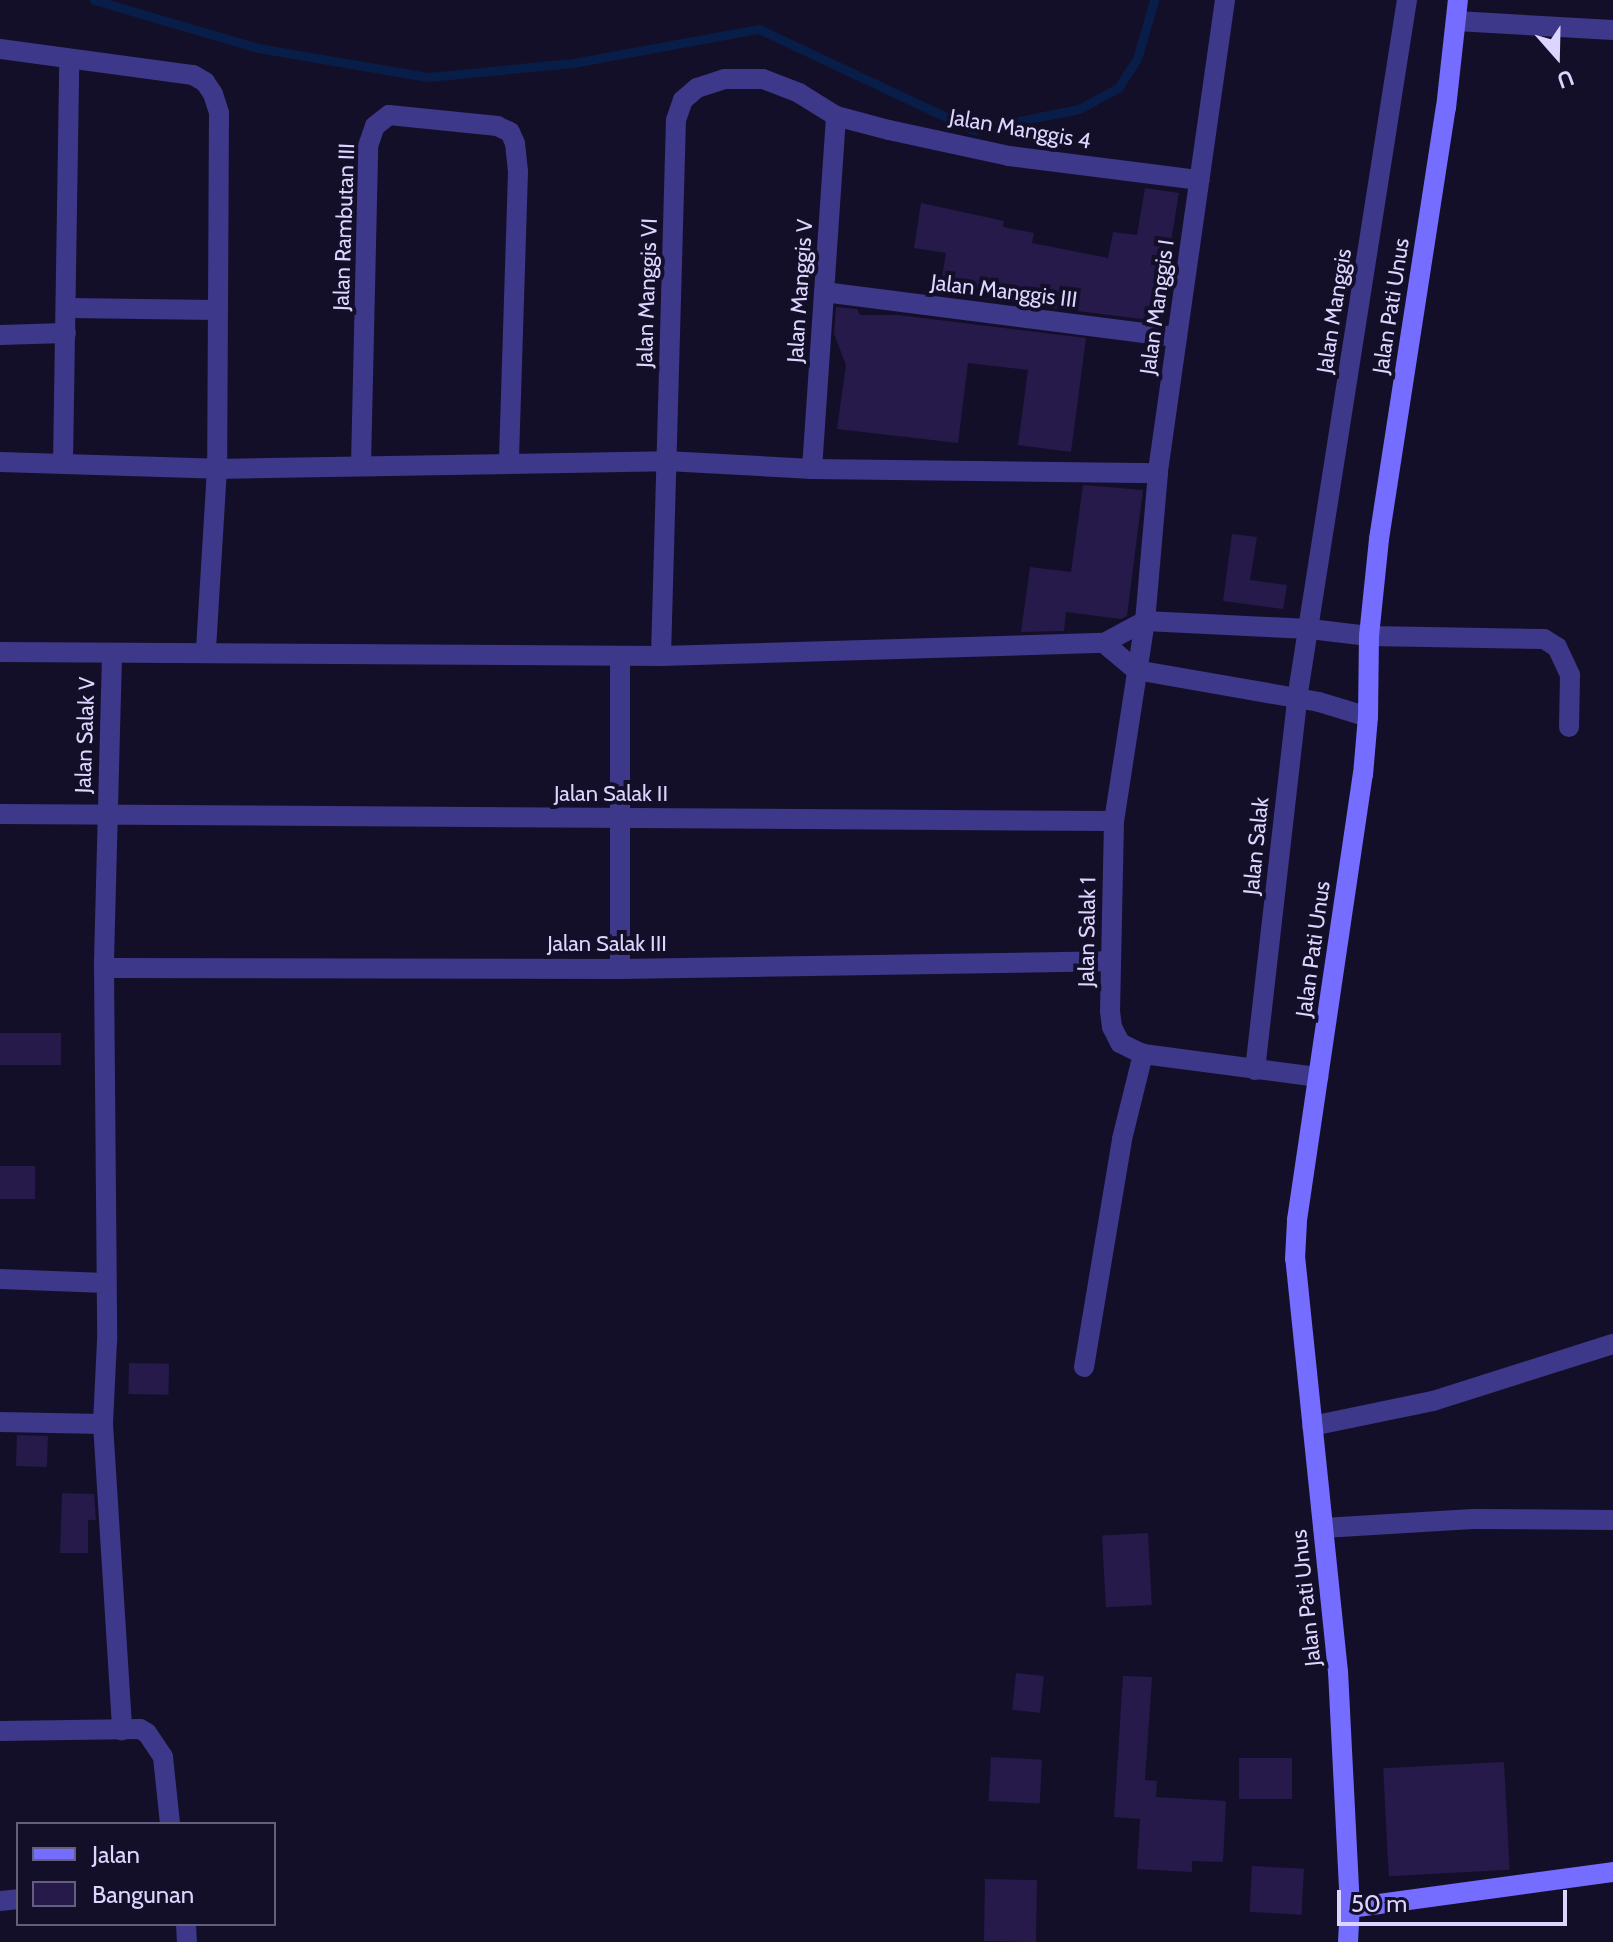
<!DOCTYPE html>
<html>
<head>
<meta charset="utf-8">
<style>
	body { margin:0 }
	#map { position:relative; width:1613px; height:1942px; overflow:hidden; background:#140f28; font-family:Cabin,sans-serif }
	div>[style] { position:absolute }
	.stream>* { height:9px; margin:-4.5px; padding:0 4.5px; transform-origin:4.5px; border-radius:4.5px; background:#081e48 }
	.building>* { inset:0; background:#251a4a; transform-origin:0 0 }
	.minor>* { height:20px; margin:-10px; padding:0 10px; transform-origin:10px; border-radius:10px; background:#3d3889 }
	.secondary>* { height:20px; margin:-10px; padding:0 10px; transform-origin:10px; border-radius:10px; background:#746dff }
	span { translate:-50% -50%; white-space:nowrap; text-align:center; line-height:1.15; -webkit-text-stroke:8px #140f28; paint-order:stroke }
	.street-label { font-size:22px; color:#dcd6ff }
	.legend { position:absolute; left:16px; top:1822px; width:260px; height:104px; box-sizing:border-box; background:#140f28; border:2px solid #645f7e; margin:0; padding:10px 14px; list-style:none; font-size:24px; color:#dcd6ff }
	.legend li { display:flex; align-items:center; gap:16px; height:40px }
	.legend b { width:40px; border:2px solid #645f7e }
	.north { position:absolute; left:1517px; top:16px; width:80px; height:80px; -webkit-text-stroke:6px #140f28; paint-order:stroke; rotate:160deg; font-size:22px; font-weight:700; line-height:32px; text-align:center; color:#dcd6ff }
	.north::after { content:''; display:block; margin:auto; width:28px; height:36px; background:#dcd6ff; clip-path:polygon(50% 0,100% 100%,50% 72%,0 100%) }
	.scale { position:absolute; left:1337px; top:1890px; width:230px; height:36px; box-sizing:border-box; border:4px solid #dcd6ff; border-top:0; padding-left:10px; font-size:24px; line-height:28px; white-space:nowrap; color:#dcd6ff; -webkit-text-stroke:6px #140f28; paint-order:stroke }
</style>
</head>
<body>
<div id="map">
	<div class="stream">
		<i style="left:94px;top:0;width:171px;rotate:16.3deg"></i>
		<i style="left:258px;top:48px;width:172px;rotate:9.7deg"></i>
		<i style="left:428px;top:77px;width:146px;rotate:-5.5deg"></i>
		<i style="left:573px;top:63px;width:189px;rotate:-10.4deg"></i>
		<i style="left:759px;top:29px;width:238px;rotate:25.2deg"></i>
		<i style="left:974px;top:130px;width:107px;rotate:-11.3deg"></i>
		<i style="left:1079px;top:109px;width:44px;rotate:-28.3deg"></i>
		<i style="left:1118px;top:88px;width:35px;rotate:-57deg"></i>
		<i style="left:1137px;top:59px;width:61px;rotate:-73.9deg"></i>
	</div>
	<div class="building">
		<i style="clip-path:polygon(1145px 188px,1179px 193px,1158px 321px,939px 294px,946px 253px,914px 248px,921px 203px,1004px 221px,1003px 227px,1034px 233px,1032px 243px,1108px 258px,1113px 232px,1137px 235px)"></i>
		<i style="clip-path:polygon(836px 307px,857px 309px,860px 315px,898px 315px,1086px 338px,1071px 452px,1018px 445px,1028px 370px,968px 363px,958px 443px,837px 429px,846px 365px,834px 334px)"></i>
		<i style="clip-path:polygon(1083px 485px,1143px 490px,1127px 616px,1121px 619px,1066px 612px,1064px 631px,1021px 632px,1030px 567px,1071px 572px)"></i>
		<i style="clip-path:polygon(1232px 534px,1257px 537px,1250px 580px,1287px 585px,1283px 609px,1223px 601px)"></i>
		<i style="left:0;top:1033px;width:61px;height:32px"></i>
		<i style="left:0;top:1166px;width:35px;height:33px"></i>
		<i style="left:129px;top:1363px;width:40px;height:31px;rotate:1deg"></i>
		<i style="left:17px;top:1435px;width:31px;height:31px;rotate:2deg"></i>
		<i style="clip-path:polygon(62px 1493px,94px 1494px,96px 1520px,88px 1520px,88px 1553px,60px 1553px)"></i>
		<i style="left:1148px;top:1533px;width:72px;height:46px;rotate:87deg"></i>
		<i style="left:1016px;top:1673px;width:28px;height:37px;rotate:6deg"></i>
		<i style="clip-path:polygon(1123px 1676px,1152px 1677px,1145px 1780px,1157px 1781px,1156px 1797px,1226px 1801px,1223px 1862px,1192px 1861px,1192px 1872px,1137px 1869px,1140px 1819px,1114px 1817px)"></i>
		<i style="left:991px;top:1757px;width:51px;height:44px;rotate:3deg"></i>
		<i style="left:1239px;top:1758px;width:53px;height:41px"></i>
		<i style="left:1504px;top:1762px;width:108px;height:121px;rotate:87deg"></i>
		<i style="left:1252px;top:1866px;width:52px;height:46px;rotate:3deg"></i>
		<i style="left:1037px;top:1880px;width:62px;height:52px;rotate:91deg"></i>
	</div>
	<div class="minor">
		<i style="left:1225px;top:0;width:478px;rotate:98.1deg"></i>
		<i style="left:1158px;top:473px;width:149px;rotate:95deg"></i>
		<i style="left:1145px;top:621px;width:202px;rotate:98.8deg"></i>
		<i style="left:1114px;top:821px;width:190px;rotate:91.2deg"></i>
		<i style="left:1110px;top:1011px;width:16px;rotate:83deg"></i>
		<i style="left:1112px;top:1027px;width:18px;rotate:63deg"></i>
		<i style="left:1120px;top:1043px;width:25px;rotate:26deg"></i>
		<i style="left:1143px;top:1054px;width:177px;rotate:7.5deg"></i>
		<i style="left:1456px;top:21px;width:157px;rotate:3.3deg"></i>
		<i style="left:0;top:49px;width:195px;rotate:7.7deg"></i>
		<i style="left:193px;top:75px;width:14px;rotate:30deg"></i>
		<i style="left:205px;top:82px;width:14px;rotate:56deg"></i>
		<i style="left:213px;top:94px;width:20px;rotate:72deg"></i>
		<i style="left:219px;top:113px;width:356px;rotate:90.3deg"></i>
		<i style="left:217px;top:469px;width:182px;rotate:93.5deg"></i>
		<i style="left:824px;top:292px;width:356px;rotate:7.3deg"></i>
		<i style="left:68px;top:308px;width:148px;rotate:0.8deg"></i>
		<i style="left:0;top:335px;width:66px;rotate:-1.7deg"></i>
		<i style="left:0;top:462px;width:217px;rotate:1.8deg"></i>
		<i style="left:217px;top:469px;width:449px;rotate:-1deg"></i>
		<i style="left:666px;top:461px;width:146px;rotate:3.1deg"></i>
		<i style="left:812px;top:469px;width:346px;rotate:0.7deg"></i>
		<i style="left:63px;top:462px;width:403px;rotate:-89.1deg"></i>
		<i style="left:361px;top:465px;width:319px;rotate:-88.7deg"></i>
		<i style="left:368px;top:146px;width:21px;rotate:-71deg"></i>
		<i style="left:375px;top:126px;width:18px;rotate:-38deg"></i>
		<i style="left:389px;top:115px;width:109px;rotate:5.8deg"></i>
		<i style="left:497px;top:126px;width:14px;rotate:25deg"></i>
		<i style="left:510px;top:132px;width:12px;rotate:66deg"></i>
		<i style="left:515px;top:143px;width:29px;rotate:84deg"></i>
		<i style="left:518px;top:172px;width:291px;rotate:91.8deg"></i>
		<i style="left:812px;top:469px;width:354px;rotate:-86.1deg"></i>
		<i style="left:1104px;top:643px;width:42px;rotate:40.2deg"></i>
		<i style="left:1136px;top:670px;width:186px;rotate:9.9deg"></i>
		<i style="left:1319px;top:702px;width:51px;rotate:17deg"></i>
		<i style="left:0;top:652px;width:661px;rotate:0.35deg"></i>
		<i style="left:661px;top:656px;width:443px;rotate:-1.7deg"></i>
		<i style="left:1104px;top:643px;width:47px;rotate:-28.2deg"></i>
		<i style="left:1145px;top:621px;width:165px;rotate:2.8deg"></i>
		<i style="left:1310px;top:629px;width:59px;rotate:6.8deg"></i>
		<i style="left:1369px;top:636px;width:175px;rotate:1deg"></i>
		<i style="left:1544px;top:639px;width:15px;rotate:32deg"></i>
		<i style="left:1557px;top:647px;width:31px;rotate:65deg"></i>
		<i style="left:1570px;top:675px;width:52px;rotate:91.1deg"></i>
		<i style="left:112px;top:655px;width:313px;rotate:91.5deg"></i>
		<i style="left:104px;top:968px;width:373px;rotate:89.5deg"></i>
		<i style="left:107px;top:1341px;width:83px;rotate:92.8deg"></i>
		<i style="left:103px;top:1424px;width:307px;rotate:86.4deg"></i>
		<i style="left:620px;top:656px;width:313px;rotate:90deg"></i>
		<i style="left:661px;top:656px;width:536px;rotate:-88.4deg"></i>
		<i style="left:676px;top:120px;width:21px;rotate:-71deg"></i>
		<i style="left:683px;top:100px;width:18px;rotate:-41deg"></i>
		<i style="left:697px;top:88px;width:29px;rotate:-18deg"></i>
		<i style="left:725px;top:79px;width:38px"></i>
		<i style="left:763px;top:79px;width:39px;rotate:21deg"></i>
		<i style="left:799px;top:93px;width:44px;rotate:31.9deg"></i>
		<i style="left:836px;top:116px;width:55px;rotate:14.8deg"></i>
		<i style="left:889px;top:130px;width:123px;rotate:12.2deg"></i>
		<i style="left:1009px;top:156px;width:192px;rotate:7.2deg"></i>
		<i style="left:0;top:814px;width:1114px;rotate:0.36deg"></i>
		<i style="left:104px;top:968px;width:516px;rotate:0.11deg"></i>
		<i style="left:620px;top:969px;width:489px;rotate:-0.9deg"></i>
		<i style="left:1255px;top:1070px;width:373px;rotate:-83.5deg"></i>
		<i style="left:1297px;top:699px;width:708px;rotate:-81.06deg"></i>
		<i style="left:0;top:1279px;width:106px;rotate:2.2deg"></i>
		<i style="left:1084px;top:1367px;width:231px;rotate:-80.5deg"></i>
		<i style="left:1122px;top:1139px;width:88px;rotate:-76.1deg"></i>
		<i style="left:0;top:1422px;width:103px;rotate:1.1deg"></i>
		<i style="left:1312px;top:1426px;width:124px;rotate:-11.7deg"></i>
		<i style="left:1433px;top:1401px;width:189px;rotate:-17.6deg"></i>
		<i style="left:1323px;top:1528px;width:150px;rotate:-3.4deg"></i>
		<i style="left:1473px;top:1519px;width:140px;rotate:0.4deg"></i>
		<i style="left:0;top:1731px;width:140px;rotate:-0.8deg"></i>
		<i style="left:140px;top:1729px;width:8px;rotate:30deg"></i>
		<i style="left:147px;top:1733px;width:29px;rotate:56deg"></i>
		<i style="left:163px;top:1757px;width:67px;rotate:84deg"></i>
		<i style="left:0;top:1901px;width:18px;rotate:-6deg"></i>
		<i style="left:186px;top:1924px;width:18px;rotate:87deg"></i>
	</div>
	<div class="secondary">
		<i style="left:1350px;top:1908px;width:265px;rotate:-7.8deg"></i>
		<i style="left:1348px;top:1942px;width:34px;rotate:-87deg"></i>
		<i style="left:1350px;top:1908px;width:236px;rotate:-92.9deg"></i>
		<i style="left:1338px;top:1672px;width:415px;rotate:-95.9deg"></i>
		<i style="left:1295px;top:1259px;width:39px;rotate:-87deg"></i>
		<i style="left:1297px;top:1220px;width:450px;rotate:-81.6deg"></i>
		<i style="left:1363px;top:775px;width:58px;rotate:-85.1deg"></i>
		<i style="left:1368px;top:717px;width:81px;rotate:-89.3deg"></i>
		<i style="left:1369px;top:636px;width:98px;rotate:-84.1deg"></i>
		<i style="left:1379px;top:539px;width:436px;rotate:-81.2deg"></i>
		<i style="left:1446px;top:108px;width:109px;rotate:-83.7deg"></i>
	</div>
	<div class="street-label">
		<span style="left:1020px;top:129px;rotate:10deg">Jalan Manggis 4</span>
		<span style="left:344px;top:227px;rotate:-88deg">Jalan Rambutan III</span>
		<span style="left:800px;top:291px;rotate:-86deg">Jalan Manggis V</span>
		<span style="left:1004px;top:291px;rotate:7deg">Jalan Manggis III</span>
		<span style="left:647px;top:293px;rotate:-88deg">Jalan Manggis VI</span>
		<span style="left:1391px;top:306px;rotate:-81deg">Jalan Pati Unus</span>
		<span style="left:1157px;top:307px;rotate:-82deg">Jalan Manggis I</span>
		<span style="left:1334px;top:311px;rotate:-81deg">Jalan Manggis</span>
		<span style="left:85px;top:735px;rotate:-88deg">Jalan Salak V</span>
		<span style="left:611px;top:794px">Jalan Salak II</span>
		<span style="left:1256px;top:846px;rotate:-84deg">Jalan Salak</span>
		<span style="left:1087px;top:932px;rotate:-89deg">Jalan Salak 1</span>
		<span style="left:607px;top:944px">Jalan Salak III</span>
		<span style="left:1313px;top:949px;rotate:-82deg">Jalan Pati Unus</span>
		<span style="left:1306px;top:1598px;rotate:-96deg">Jalan Pati Unus</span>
	</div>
	<ul class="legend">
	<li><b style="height:10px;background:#746dff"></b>Jalan</li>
	<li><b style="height:22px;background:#251a4a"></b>Bangunan</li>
	</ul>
	<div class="north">U</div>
	<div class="scale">50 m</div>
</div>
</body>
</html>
